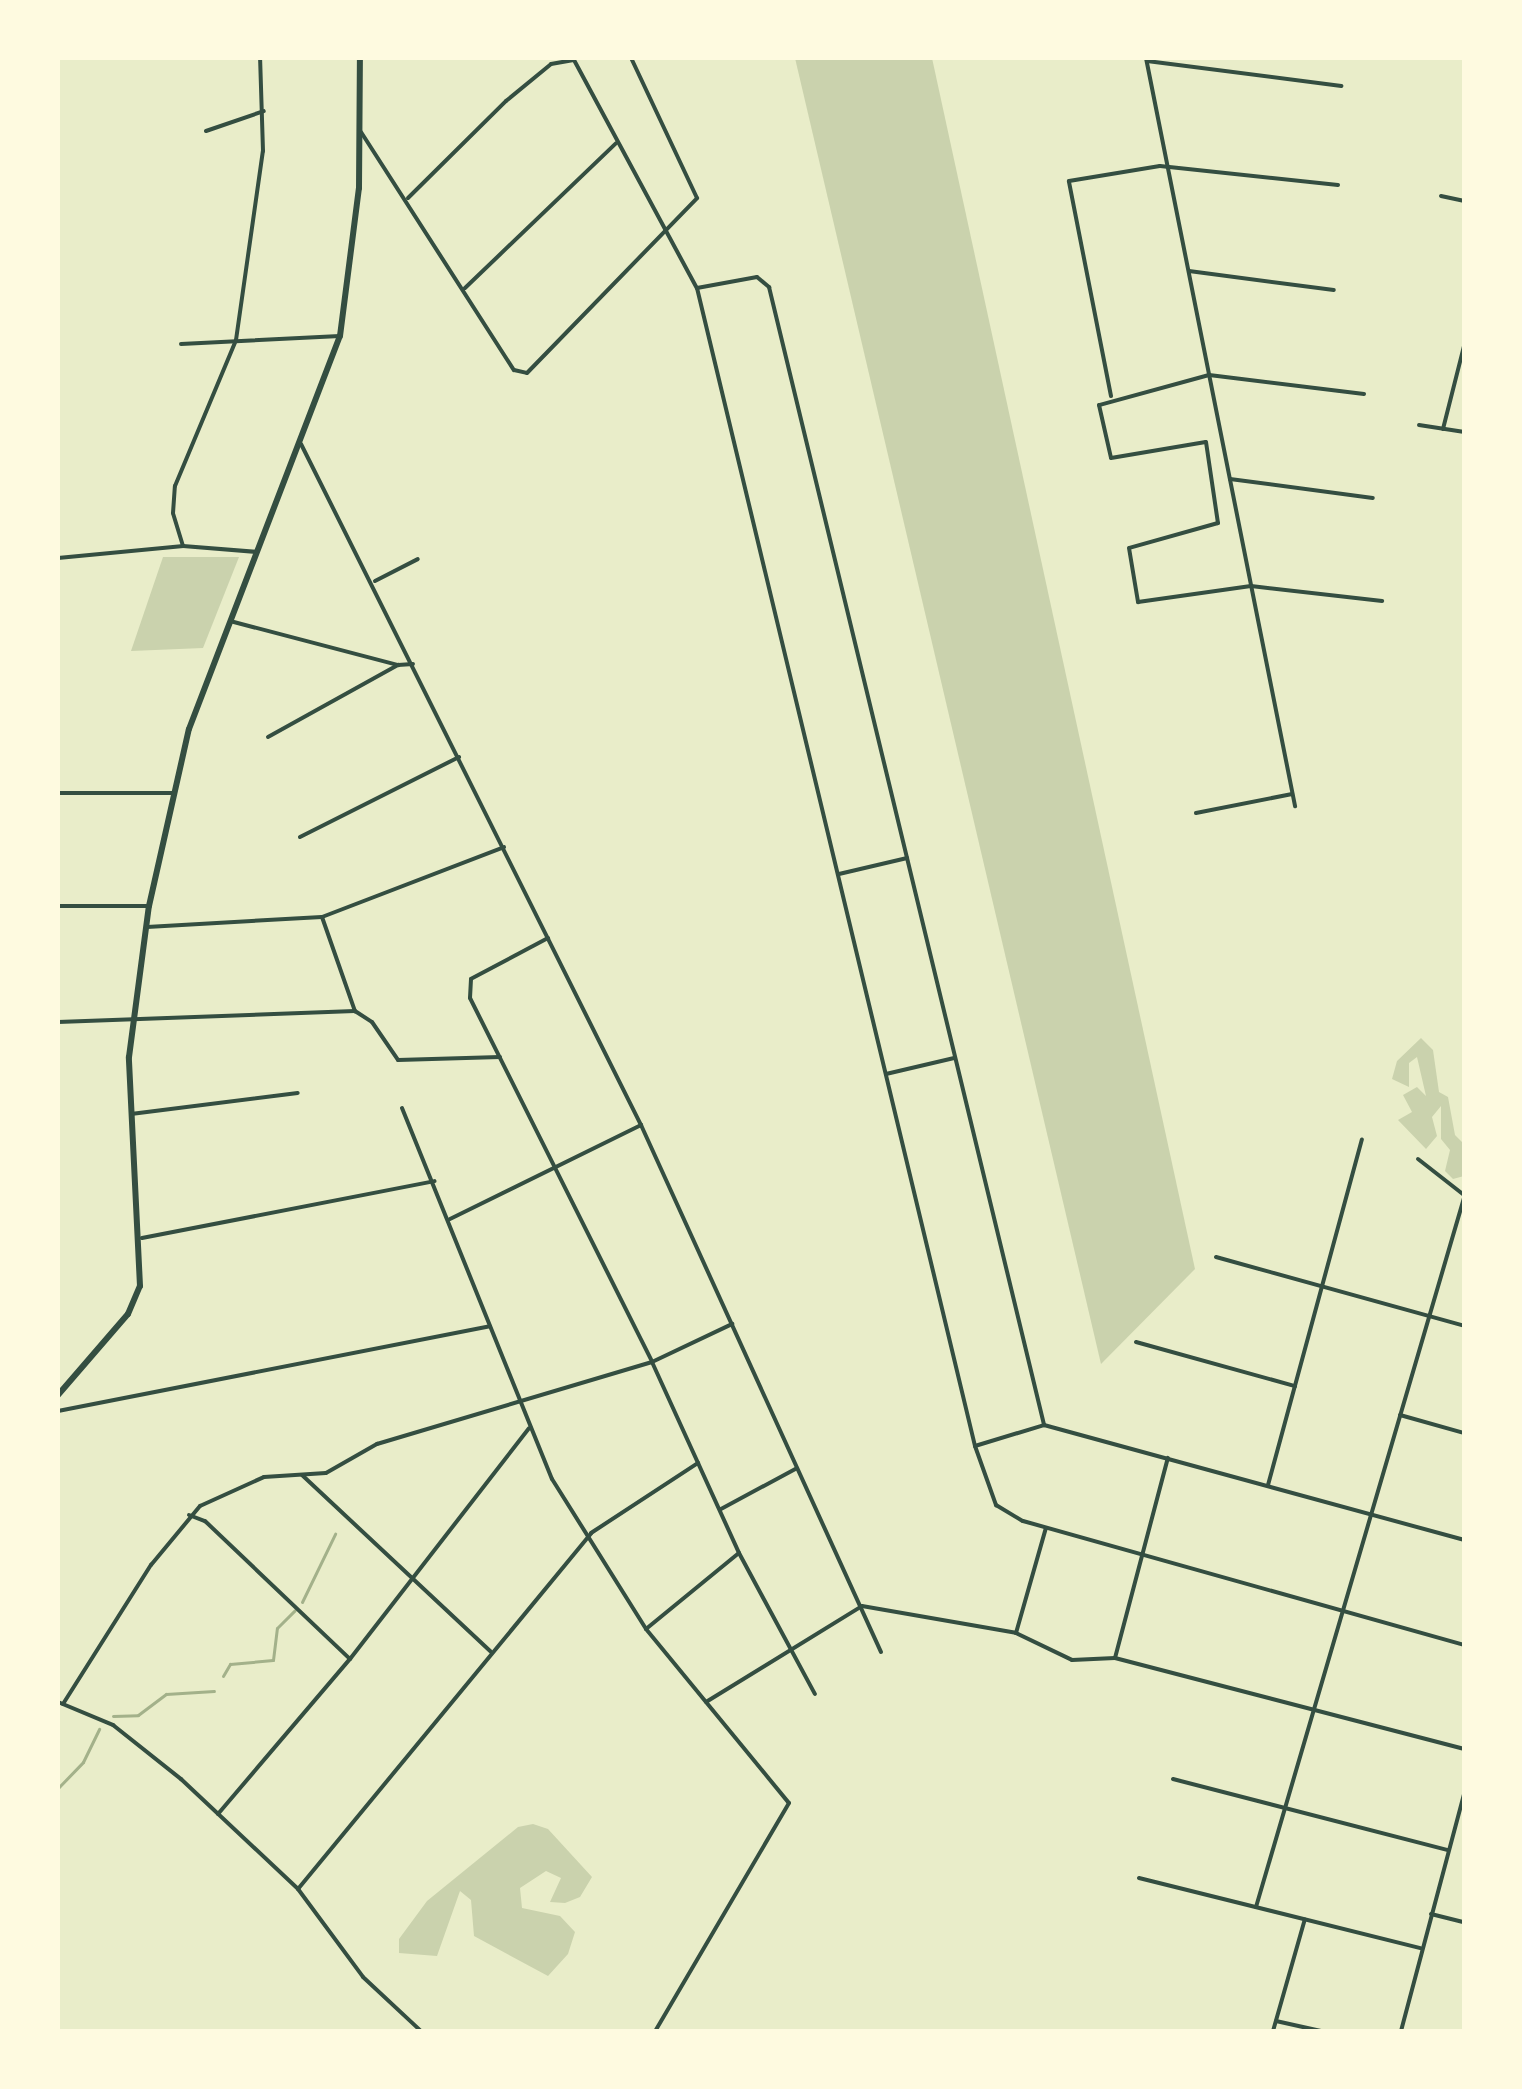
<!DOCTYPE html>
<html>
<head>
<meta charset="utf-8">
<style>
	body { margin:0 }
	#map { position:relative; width:1522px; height:2089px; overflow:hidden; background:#e9edc9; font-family:Mulish,sans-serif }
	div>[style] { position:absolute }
	.green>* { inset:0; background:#cad2ad }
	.stream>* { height:3px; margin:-1.5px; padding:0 1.5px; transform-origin:1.5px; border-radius:1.5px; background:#a3b18a }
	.minor>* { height:4px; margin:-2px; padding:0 2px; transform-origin:2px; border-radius:2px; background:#344e41 }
	.tertiary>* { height:6px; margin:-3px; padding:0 3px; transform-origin:3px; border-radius:3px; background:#344e41 }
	span { translate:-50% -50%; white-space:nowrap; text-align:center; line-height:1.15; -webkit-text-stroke:6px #fefae0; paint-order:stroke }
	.frame { position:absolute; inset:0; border:60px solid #fefae0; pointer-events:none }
</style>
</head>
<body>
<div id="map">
	<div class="green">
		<i style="clip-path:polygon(795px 58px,932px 58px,1195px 1269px,1101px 1364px)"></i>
		<i style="clip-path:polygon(163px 557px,239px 557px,203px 648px,131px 651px)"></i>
		<i style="clip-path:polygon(1421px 1038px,1433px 1050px,1439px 1092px,1448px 1097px,1455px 1135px,1464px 1144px,1464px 1176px,1453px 1179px,1445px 1171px,1450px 1150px,1441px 1139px,1441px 1106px,1432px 1117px,1437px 1136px,1426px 1149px,1398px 1120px,1412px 1112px,1403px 1095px,1417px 1087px,1426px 1096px,1417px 1057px,1409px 1063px,1409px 1087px,1392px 1079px,1397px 1061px)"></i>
		<i style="clip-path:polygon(533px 1824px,548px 1829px,592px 1877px,580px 1897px,565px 1903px,550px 1902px,561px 1878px,546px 1871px,520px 1888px,522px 1908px,560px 1916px,575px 1932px,568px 1954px,548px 1976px,474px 1936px,471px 1900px,460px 1891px,437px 1956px,399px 1953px,399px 1939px,427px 1901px,518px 1827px)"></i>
	</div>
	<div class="stream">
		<i style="left:302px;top:1602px;width:76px;rotate:-64.1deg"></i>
		<i style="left:223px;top:1676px;width:14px;rotate:-60deg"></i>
		<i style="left:230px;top:1664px;width:43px;rotate:-5.3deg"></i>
		<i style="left:273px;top:1660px;width:32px;rotate:-83deg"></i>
		<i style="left:277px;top:1628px;width:25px;rotate:-45deg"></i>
		<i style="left:113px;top:1716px;width:25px;rotate:-2deg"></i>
		<i style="left:138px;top:1715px;width:35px;rotate:-37deg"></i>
		<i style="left:166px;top:1694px;width:48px;rotate:-3.6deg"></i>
		<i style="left:58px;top:1788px;width:36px;rotate:-46deg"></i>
		<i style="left:83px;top:1762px;width:37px;rotate:-64deg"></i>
	</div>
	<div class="minor">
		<i style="left:1146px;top:58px;width:763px;rotate:78.73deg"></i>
		<i style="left:1147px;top:61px;width:196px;rotate:7.3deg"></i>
		<i style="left:206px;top:131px;width:61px;rotate:-19deg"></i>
		<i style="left:361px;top:132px;width:283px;rotate:57.3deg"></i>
		<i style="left:514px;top:370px;width:13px;rotate:13deg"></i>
		<i style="left:527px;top:373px;width:244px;rotate:-45.8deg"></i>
		<i style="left:697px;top:198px;width:155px;rotate:-115.2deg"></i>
		<i style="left:1441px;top:196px;width:24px;rotate:12deg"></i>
		<i style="left:408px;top:198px;width:138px;rotate:-44.7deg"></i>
		<i style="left:506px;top:101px;width:58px;rotate:-39.4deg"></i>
		<i style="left:551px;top:64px;width:23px;rotate:-10deg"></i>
		<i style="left:574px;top:60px;width:259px;rotate:61.7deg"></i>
		<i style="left:697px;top:288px;width:1191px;rotate:76.5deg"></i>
		<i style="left:975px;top:1446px;width:63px;rotate:70.4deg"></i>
		<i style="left:996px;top:1505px;width:31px;rotate:31deg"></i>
		<i style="left:1023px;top:1521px;width:458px;rotate:15.7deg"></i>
		<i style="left:1189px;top:271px;width:146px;rotate:7.5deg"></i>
		<i style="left:465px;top:288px;width:209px;rotate:-43.8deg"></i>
		<i style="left:697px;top:288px;width:61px;rotate:-10.4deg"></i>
		<i style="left:757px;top:277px;width:16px;rotate:40deg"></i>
		<i style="left:769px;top:287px;width:1171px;rotate:76.41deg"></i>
		<i style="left:181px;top:344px;width:159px;rotate:-2.9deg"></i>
		<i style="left:1364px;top:394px;width:156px;rotate:-173deg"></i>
		<i style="left:1209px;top:375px;width:114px;rotate:164.7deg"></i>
		<i style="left:1099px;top:405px;width:54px;rotate:77.2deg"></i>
		<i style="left:1111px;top:458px;width:96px;rotate:-9.6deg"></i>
		<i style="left:1206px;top:442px;width:82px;rotate:81.6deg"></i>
		<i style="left:1218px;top:523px;width:92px;rotate:164.3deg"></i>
		<i style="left:1129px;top:548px;width:55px;rotate:80.5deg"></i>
		<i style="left:1138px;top:602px;width:114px;rotate:-8.1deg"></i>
		<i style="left:1251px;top:586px;width:132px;rotate:6.5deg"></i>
		<i style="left:1111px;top:396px;width:219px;rotate:-101.1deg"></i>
		<i style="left:1069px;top:181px;width:92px;rotate:-9.4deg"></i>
		<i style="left:1160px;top:166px;width:179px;rotate:6.1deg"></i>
		<i style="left:1419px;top:425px;width:46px;rotate:8.8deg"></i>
		<i style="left:1443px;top:429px;width:86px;rotate:-75.8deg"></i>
		<i style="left:301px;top:444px;width:761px;rotate:63.47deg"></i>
		<i style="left:641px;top:1125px;width:579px;rotate:65.52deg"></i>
		<i style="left:1230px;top:479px;width:144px;rotate:7.6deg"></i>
		<i style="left:183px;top:546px;width:34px;rotate:-107deg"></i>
		<i style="left:173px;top:513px;width:27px;rotate:-86deg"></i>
		<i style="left:175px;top:486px;width:158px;rotate:-67.3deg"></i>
		<i style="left:236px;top:340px;width:191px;rotate:-81.9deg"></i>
		<i style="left:263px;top:151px;width:93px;rotate:-91.8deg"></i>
		<i style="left:58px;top:558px;width:126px;rotate:-5.5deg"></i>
		<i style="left:183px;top:546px;width:74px;rotate:4.6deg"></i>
		<i style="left:375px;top:581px;width:48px;rotate:-27.1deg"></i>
		<i style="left:230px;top:621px;width:174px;rotate:14.7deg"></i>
		<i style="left:268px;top:737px;width:149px;rotate:-29deg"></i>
		<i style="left:398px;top:665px;width:15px;rotate:-4deg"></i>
		<i style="left:58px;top:793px;width:116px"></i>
		<i style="left:1196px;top:813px;width:98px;rotate:-11.2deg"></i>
		<i style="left:300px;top:837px;width:178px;rotate:-26.7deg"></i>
		<i style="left:839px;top:874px;width:70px;rotate:-13.2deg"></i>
		<i style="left:58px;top:906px;width:90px"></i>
		<i style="left:322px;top:917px;width:100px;rotate:70.7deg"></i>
		<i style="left:147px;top:927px;width:175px;rotate:-3.3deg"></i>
		<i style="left:322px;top:917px;width:195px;rotate:-21deg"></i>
		<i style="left:548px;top:938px;width:87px;rotate:152deg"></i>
		<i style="left:471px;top:979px;width:19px;rotate:93deg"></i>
		<i style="left:470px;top:998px;width:407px;rotate:63.4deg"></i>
		<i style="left:652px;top:1362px;width:210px;rotate:65.5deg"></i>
		<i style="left:739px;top:1553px;width:160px;rotate:61.7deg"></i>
		<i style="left:58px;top:1022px;width:297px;rotate:-2.1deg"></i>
		<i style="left:355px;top:1011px;width:20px;rotate:33deg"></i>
		<i style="left:372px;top:1022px;width:46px;rotate:55.6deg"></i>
		<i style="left:398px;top:1060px;width:102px;rotate:-1.7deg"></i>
		<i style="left:886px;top:1074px;width:70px;rotate:-13.2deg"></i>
		<i style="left:402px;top:1108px;width:400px;rotate:68deg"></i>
		<i style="left:552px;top:1479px;width:177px;rotate:57.9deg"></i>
		<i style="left:646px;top:1629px;width:225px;rotate:50.6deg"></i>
		<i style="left:789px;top:1803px;width:264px;rotate:120.4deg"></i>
		<i style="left:131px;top:1114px;width:168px;rotate:-7.2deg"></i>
		<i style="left:1418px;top:1159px;width:58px;rotate:38deg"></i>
		<i style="left:450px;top:1219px;width:213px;rotate:-26.2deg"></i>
		<i style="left:142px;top:1238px;width:298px;rotate:-11deg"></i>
		<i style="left:1216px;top:1257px;width:257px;rotate:15.5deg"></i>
		<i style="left:1136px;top:1342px;width:165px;rotate:15.5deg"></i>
		<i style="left:58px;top:1411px;width:440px;rotate:-11.1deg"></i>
		<i style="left:1400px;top:1415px;width:66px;rotate:15.7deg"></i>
		<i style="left:1044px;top:1425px;width:435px;rotate:15.3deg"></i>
		<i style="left:975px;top:1446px;width:72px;rotate:-16.9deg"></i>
		<i style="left:302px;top:1475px;width:258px;rotate:43.1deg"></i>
		<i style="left:1268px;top:1485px;width:358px;rotate:-74.8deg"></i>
		<i style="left:721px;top:1509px;width:86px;rotate:-28.3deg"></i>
		<i style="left:189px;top:1515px;width:17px;rotate:21deg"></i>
		<i style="left:205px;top:1521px;width:200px;rotate:43.6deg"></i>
		<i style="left:646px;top:1629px;width:120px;rotate:-39.3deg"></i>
		<i style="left:1016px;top:1633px;width:109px;rotate:-74.1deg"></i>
		<i style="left:1115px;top:1658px;width:207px;rotate:-75.2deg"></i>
		<i style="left:58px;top:1702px;width:60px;rotate:22.7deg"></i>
		<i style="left:113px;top:1725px;width:87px;rotate:38.5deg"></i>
		<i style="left:181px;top:1779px;width:161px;rotate:43.2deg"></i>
		<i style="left:298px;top:1889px;width:109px;rotate:53.5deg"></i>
		<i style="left:363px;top:1977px;width:79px;rotate:43deg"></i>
		<i style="left:706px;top:1702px;width:183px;rotate:-31.6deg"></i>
		<i style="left:862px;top:1606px;width:156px;rotate:9.9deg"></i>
		<i style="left:1016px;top:1633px;width:62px;rotate:25.7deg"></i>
		<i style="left:1072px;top:1660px;width:43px;rotate:-2.7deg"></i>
		<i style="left:1115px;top:1658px;width:361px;rotate:14.6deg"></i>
		<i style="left:63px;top:1704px;width:165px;rotate:-57.7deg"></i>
		<i style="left:151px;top:1565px;width:77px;rotate:-50.3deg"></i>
		<i style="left:200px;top:1506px;width:70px;rotate:-24.4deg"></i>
		<i style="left:264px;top:1477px;width:62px;rotate:-3.7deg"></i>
		<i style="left:326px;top:1473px;width:59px;rotate:-29.6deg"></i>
		<i style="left:377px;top:1444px;width:287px;rotate:-16.6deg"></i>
		<i style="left:652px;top:1362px;width:89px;rotate:-25.4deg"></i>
		<i style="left:1173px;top:1779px;width:284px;rotate:14.5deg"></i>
		<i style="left:218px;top:1814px;width:204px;rotate:-49.6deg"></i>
		<i style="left:350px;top:1659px;width:292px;rotate:-52.2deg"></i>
		<i style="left:1139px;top:1878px;width:290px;rotate:14deg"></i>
		<i style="left:298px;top:1889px;width:461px;rotate:-50.5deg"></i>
		<i style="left:591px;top:1533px;width:128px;rotate:-33.2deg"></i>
		<i style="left:1256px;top:1907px;width:739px;rotate:-73.65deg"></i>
		<i style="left:1431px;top:1914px;width:34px;rotate:14deg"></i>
		<i style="left:1276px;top:2021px;width:46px;rotate:12.5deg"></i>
		<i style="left:1273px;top:2031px;width:116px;rotate:-74.1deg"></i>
		<i style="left:1401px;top:2031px;width:245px;rotate:-75.1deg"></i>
	</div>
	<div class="tertiary">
		<i style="left:58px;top:1395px;width:107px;rotate:-49.2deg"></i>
		<i style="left:128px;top:1314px;width:30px;rotate:-67deg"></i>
		<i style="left:140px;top:1286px;width:229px;rotate:-92.8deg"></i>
		<i style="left:129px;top:1057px;width:152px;rotate:-82.5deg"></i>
		<i style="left:149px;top:906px;width:181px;rotate:-77.3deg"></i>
		<i style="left:189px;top:729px;width:421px;rotate:-69deg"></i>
		<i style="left:340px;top:336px;width:149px;rotate:-82.7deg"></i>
		<i style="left:359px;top:188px;width:130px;rotate:-89.6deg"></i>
	</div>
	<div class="frame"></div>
</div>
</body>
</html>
